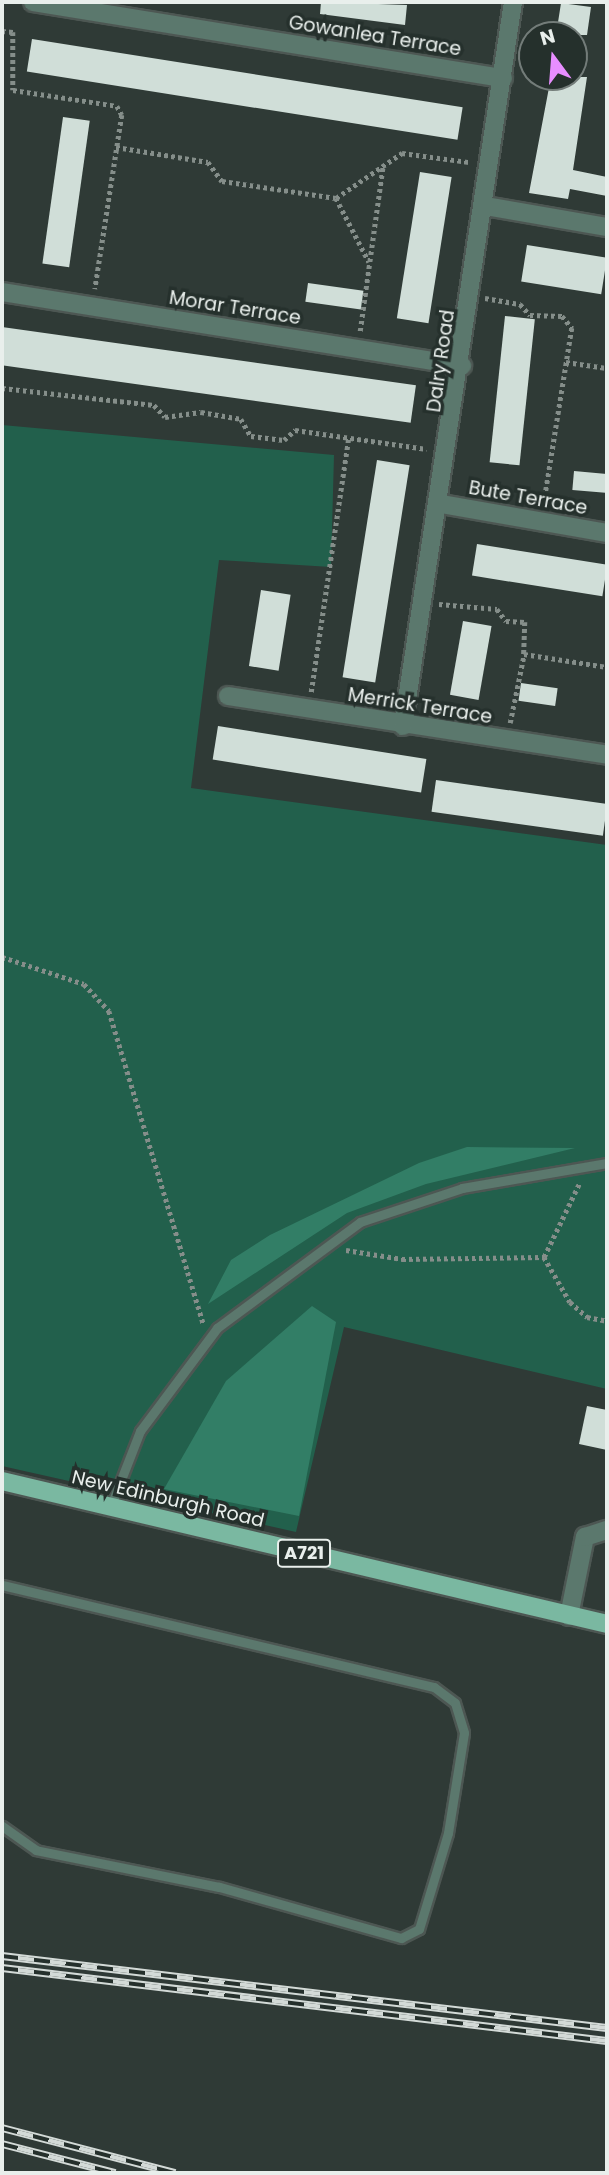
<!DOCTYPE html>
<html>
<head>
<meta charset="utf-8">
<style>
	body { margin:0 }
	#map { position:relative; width:609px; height:2175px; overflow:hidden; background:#2f3a36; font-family:Poppins,sans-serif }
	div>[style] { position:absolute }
	.green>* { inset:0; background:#22604c }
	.forest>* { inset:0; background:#327e66 }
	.building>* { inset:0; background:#d0ded8; transform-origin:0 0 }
	.path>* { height:4.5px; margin-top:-2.25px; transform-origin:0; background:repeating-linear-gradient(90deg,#858e8a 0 3.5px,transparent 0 7px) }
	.roads { filter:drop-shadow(2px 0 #4d5753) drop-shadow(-2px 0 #4d5753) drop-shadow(0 2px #4d5753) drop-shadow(0 -2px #4d5753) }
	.service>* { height:9px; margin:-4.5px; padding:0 4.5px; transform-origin:4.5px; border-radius:4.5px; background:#5b786d }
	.minor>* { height:18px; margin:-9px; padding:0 9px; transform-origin:9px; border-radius:9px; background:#5b786d }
	.primary>* { height:18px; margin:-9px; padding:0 9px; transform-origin:9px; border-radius:9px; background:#7ab8a1 }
	.rail>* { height:8px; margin-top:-4px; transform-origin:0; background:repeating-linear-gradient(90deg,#25302c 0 16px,#d3dad7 0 32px); box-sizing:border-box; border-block:2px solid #d3dad7 }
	span { translate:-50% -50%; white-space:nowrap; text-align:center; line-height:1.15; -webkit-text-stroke:7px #25302c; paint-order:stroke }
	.shield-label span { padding:2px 5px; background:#25302c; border:2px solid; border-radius:5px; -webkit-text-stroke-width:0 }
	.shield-label { font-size:18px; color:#e9efec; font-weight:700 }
	.street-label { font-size:19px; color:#e9efec }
	.frame { position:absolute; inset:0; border:4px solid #e9efec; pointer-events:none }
	.north { position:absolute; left:518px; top:21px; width:70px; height:70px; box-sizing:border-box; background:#25302c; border:2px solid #737c79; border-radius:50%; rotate:344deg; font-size:19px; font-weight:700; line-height:28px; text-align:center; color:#e9efec }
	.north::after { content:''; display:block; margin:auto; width:24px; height:32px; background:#e88eff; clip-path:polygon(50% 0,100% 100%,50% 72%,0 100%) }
</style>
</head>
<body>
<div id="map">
	<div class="green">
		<i style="clip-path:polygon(2px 425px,334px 455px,331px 567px,219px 560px,191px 788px,607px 845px,607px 1389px,344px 1327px,296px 1532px,2px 1466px)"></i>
	</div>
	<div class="forest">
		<i style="clip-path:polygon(467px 1147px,575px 1148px,426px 1184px,347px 1213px,208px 1304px,231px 1260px,270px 1235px,419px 1163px)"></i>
		<i style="clip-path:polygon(312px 1306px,336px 1322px,299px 1516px,164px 1489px,226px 1381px)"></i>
	</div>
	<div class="building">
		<i style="clip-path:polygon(321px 2px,407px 5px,405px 25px,320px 14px)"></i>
		<i style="clip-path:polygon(561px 3px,591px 7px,587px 35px,556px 35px)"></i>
		<i style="left:32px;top:39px;width:436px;height:33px;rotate:9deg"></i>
		<i style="clip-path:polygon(551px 77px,587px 77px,573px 170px,607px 177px,607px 196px,570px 189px,568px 199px,529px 193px)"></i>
		<i style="left:63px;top:117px;width:27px;height:148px;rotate:8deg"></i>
		<i style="left:420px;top:172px;width:32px;height:148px;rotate:9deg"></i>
		<i style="left:527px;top:245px;width:81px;height:37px;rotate:9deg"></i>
		<i style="left:308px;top:283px;width:56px;height:19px;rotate:8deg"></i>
		<i style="left:505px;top:316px;width:30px;height:147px;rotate:6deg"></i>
		<i style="left:2px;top:327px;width:418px;height:38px;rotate:8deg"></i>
		<i style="left:377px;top:460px;width:33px;height:220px;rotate:9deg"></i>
		<i style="left:574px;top:471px;width:33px;height:19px;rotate:5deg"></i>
		<i style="left:477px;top:544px;width:132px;height:32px;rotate:9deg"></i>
		<i style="left:261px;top:590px;width:30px;height:77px;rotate:9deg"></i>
		<i style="left:463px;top:621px;width:29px;height:75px;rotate:10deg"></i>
		<i style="left:521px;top:683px;width:37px;height:18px;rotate:8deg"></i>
		<i style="left:218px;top:726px;width:211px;height:34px;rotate:9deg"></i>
		<i style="left:436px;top:780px;width:173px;height:32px;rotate:8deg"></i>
		<i style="clip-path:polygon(587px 1406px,607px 1410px,607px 1450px,579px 1444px)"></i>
	</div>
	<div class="path">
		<i style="left:2px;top:31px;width:11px;rotate:5deg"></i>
		<i style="left:13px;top:32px;width:58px;rotate:90deg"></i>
		<i style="left:13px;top:90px;width:105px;rotate:8.7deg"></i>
		<i style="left:117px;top:106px;width:10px;rotate:61deg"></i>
		<i style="left:122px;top:115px;width:176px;rotate:98.8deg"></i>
		<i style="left:116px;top:147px;width:93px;rotate:9.3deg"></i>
		<i style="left:208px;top:162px;width:24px;rotate:54deg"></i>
		<i style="left:222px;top:181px;width:115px;rotate:8.5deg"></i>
		<i style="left:336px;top:198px;width:80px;rotate:-34.3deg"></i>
		<i style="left:402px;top:153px;width:68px;rotate:7.7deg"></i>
		<i style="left:336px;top:198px;width:72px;rotate:62.7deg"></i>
		<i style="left:485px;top:298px;width:36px;rotate:10deg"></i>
		<i style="left:520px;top:304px;width:15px;rotate:48deg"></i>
		<i style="left:530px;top:315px;width:32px;rotate:2deg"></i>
		<i style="left:562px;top:316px;width:16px;rotate:50deg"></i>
		<i style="left:572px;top:328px;width:177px;rotate:99.1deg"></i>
		<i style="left:360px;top:331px;width:167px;rotate:-82.1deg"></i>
		<i style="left:566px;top:362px;width:41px;rotate:8.3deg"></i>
		<i style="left:2px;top:388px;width:153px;rotate:6.4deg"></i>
		<i style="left:154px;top:405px;width:16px;rotate:47deg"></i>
		<i style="left:165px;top:417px;width:36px;rotate:-8deg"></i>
		<i style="left:201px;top:412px;width:41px;rotate:9.9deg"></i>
		<i style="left:241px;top:419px;width:20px;rotate:60deg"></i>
		<i style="left:251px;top:436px;width:33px;rotate:7deg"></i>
		<i style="left:284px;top:440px;width:15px;rotate:-42deg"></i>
		<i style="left:295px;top:430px;width:133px;rotate:8.2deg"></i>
		<i style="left:439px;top:604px;width:58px;rotate:4.9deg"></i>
		<i style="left:497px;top:609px;width:15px;rotate:53deg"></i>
		<i style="left:506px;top:621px;width:19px;rotate:3deg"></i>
		<i style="left:525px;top:622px;width:32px;rotate:92deg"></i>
		<i style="left:311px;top:692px;width:259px;rotate:-81.6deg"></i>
		<i style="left:510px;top:723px;width:70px;rotate:-78.5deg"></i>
		<i style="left:524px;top:654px;width:84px;rotate:8.9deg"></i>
		<i style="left:2px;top:957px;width:86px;rotate:18.2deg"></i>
		<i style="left:84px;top:984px;width:37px;rotate:47deg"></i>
		<i style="left:109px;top:1011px;width:326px;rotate:73.2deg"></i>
		<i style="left:346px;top:1250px;width:57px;rotate:9.1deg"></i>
		<i style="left:402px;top:1259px;width:142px;rotate:-0.8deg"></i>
		<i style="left:544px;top:1257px;width:52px;rotate:60deg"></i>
		<i style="left:570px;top:1302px;width:23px;rotate:41deg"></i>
		<i style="left:587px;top:1317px;width:20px;rotate:11deg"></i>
		<i style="left:544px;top:1257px;width:81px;rotate:-64.4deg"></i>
	</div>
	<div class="roads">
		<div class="service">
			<i style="left:110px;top:1508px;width:83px;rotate:-68.7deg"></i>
			<i style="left:140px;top:1431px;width:129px;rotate:-53.2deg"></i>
			<i style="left:217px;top:1328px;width:178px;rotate:-36.5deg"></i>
			<i style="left:360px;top:1222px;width:108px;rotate:-18.4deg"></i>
			<i style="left:462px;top:1188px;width:147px;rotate:-9.8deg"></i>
			<i style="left:2px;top:1585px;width:444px;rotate:13.3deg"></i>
			<i style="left:434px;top:1687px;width:26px;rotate:37deg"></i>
			<i style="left:455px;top:1703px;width:31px;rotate:73deg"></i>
			<i style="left:464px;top:1733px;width:101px;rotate:99.1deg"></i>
			<i style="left:448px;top:1833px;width:100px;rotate:106.8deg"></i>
			<i style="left:419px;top:1929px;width:20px;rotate:153deg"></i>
			<i style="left:401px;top:1938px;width:189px;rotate:-164.3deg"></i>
			<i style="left:219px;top:1887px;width:187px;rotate:-168.6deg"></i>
			<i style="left:36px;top:1850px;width:42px;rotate:-144.8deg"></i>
		</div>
		<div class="minor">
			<i style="left:33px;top:2px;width:476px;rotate:9.2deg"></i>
			<i style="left:485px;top:206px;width:124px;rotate:9.8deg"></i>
			<i style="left:2px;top:292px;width:466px;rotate:9.1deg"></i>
			<i style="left:441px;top:504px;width:169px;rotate:9.9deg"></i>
			<i style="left:228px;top:696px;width:384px;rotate:8.8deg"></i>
			<i style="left:403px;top:726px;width:732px;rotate:-81.36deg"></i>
			<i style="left:569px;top:1616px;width:81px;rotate:-78.6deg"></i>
			<i style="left:585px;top:1537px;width:23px;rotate:-18deg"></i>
		</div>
		<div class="primary">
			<i style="left:2px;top:1481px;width:622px;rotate:13.3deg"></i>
		</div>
	</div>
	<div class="rail">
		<i style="left:2px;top:1956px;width:609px;rotate:6.79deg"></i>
		<i style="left:2px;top:1968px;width:609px;rotate:6.88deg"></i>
		<i style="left:2px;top:2128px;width:179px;rotate:14.6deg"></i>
		<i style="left:2px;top:2144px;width:117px;rotate:14.4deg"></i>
	</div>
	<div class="shield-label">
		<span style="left:304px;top:1553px">A721</span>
	</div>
	<div class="street-label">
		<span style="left:375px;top:36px;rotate:9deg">Gowanlea Terrace</span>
		<span style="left:235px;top:308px;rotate:9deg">Morar Terrace</span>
		<span style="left:441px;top:361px;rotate:-82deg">Dalry Road</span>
		<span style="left:528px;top:498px;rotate:10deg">Bute Terrace</span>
		<span style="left:420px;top:706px;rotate:9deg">Merrick Terrace</span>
		<span style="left:168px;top:1499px;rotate:13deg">New Edinburgh Road</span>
	</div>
	<div class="frame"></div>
	<div class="north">N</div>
</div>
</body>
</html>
